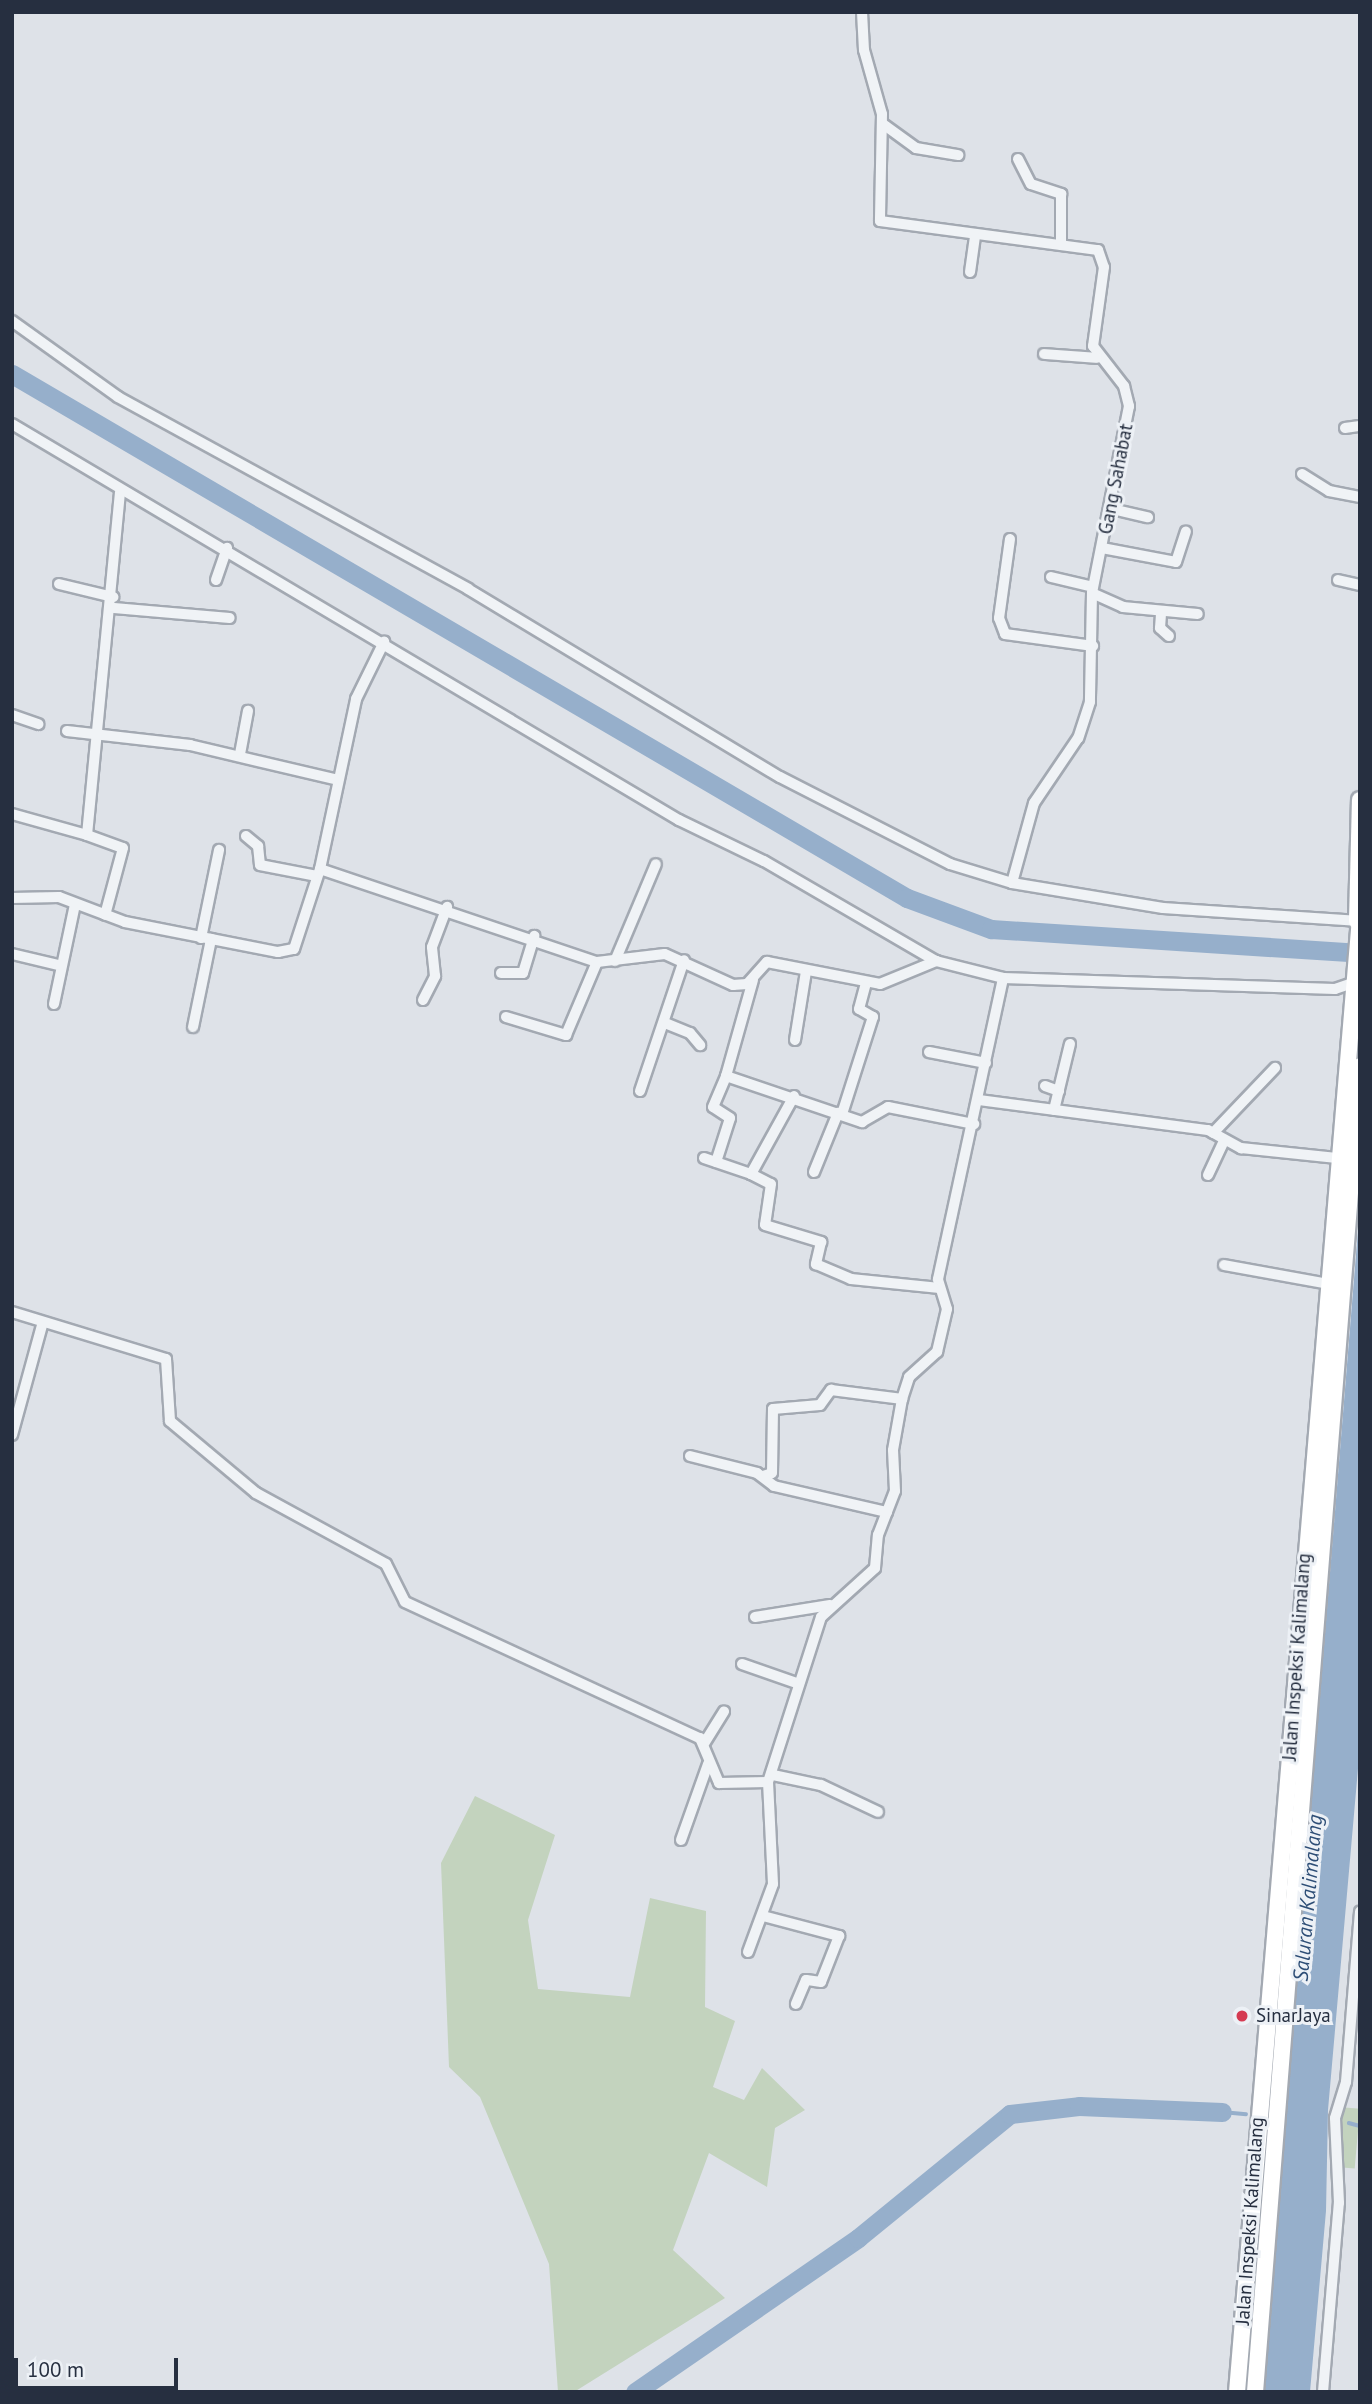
<!DOCTYPE html>
<html>
<head>
<meta charset="utf-8">
<style>
	body { margin:0 }
	#map { position:relative; width:1372px; height:2404px; overflow:hidden; background:#dee2e8; font-family:"PT Sans",sans-serif }
	div>[style] { position:absolute }
	.green>* { inset:0; background:#c3d3be; transform-origin:0 0 }
	.water>* { inset:0; background:#96afcb }
	.stream>* { height:3.5px; margin:-1.75px; padding:0 1.75px; transform-origin:1.75px; border-radius:1.75px; background:#96afcb }
	.river>* { height:19px; margin:-9.5px; padding:0 9.5px; transform-origin:9.5px; border-radius:9.5px; background:#96afcb }
	.roads { filter:drop-shadow(2px 0 #a3a9b2) drop-shadow(-2px 0 #a3a9b2) drop-shadow(0 2px #a3a9b2) drop-shadow(0 -2px #a3a9b2) }
	.street>* { height:10px; margin:-5px; padding:0 5px; transform-origin:5px; border-radius:5px; background:#f0f3f6 }
	.primary>* { height:16px; margin:-8px; padding:0 8px; transform-origin:8px; border-radius:8px; background:#fff }
	.dots>* { width:19px; height:19px; translate:-50% -50%; box-sizing:border-box; border:4px solid #edf1f6; border-radius:50% }
	span { translate:-50% -50%; white-space:nowrap; text-align:center; line-height:1.15; -webkit-text-stroke:6px #edf1f6; paint-order:stroke }
	.street-label { font-size:19px; color:#262f40 }
	.poi-label { font-size:19px; color:#262f40 }
	.left { translate:0 -50%; text-align:left }
	.water-label { font-size:21px; color:#2e4e76; font-style:italic }
	.frame { position:absolute; inset:0; border:14px solid #262f40; pointer-events:none }
	.scale { position:absolute; left:14px; top:2358px; width:164px; height:32px; box-sizing:border-box; border:4px solid #262f40; border-top:0; padding-left:9px; font-size:21px; line-height:24px; white-space:nowrap; color:#262f40; -webkit-text-stroke:5px #edf1f6; paint-order:stroke }
</style>
</head>
<body>
<div id="map">
	<div class="green">
		<i style="clip-path:polygon(475px 1796px,555px 1835px,528px 1920px,538px 1989px,630px 1997px,650px 1898px,706px 1911px,705px 2007px,735px 2021px,713px 2087px,744px 2100px,762px 2068px,805px 2110px,775px 2128px,767px 2187px,709px 2153px,673px 2250px,725px 2298px,574px 2392px,558px 2392px,549px 2264px,480px 2097px,449px 2067px,441px 1863px)"></i>
		<i style="left:1339px;top:2107px;width:21px;height:60px;rotate:5deg"></i>
	</div>
	<div class="water">
		<i style="clip-path:polygon(1360px 1206px,1360px 1746px,1328px 2110px,1326px 2211px,1310px 2392px,1263px 2392px)"></i>
	</div>
	<div class="stream">
		<i style="left:1222px;top:2112px;width:24px;rotate:5deg"></i>
		<i style="left:1349px;top:2123px;width:11px;rotate:15deg"></i>
	</div>
	<div class="river">
		<i style="left:12px;top:374px;width:1037px;rotate:30.35deg"></i>
		<i style="left:907px;top:898px;width:90px;rotate:20.3deg"></i>
		<i style="left:991px;top:929px;width:370px;rotate:3.7deg"></i>
		<i style="left:635px;top:2392px;width:271px;rotate:-34.6deg"></i>
		<i style="left:858px;top:2238px;width:196px;rotate:-39.2deg"></i>
		<i style="left:1010px;top:2114px;width:69px;rotate:-6.6deg"></i>
		<i style="left:1079px;top:2106px;width:143px;rotate:2.4deg"></i>
	</div>
	<div class="roads">
		<div class="street">
			<i style="left:862px;top:12px;width:38px;rotate:87deg"></i>
			<i style="left:864px;top:50px;width:66px;rotate:74.3deg"></i>
			<i style="left:882px;top:114px;width:107px;rotate:91.1deg"></i>
			<i style="left:880px;top:221px;width:220px;rotate:7.6deg"></i>
			<i style="left:1098px;top:250px;width:18px;rotate:71deg"></i>
			<i style="left:1104px;top:267px;width:80px;rotate:97.9deg"></i>
			<i style="left:1093px;top:346px;width:51px;rotate:52.2deg"></i>
			<i style="left:1124px;top:386px;width:21px;rotate:76deg"></i>
			<i style="left:1129px;top:406px;width:191px;rotate:101.2deg"></i>
			<i style="left:1092px;top:593px;width:109px;rotate:91.1deg"></i>
			<i style="left:1090px;top:702px;width:38px;rotate:108deg"></i>
			<i style="left:1078px;top:738px;width:78px;rotate:124.1deg"></i>
			<i style="left:1034px;top:803px;width:83px;rotate:105.4deg"></i>
			<i style="left:883px;top:124px;width:41px;rotate:36deg"></i>
			<i style="left:916px;top:148px;width:43px;rotate:9.5deg"></i>
			<i style="left:1018px;top:159px;width:28px;rotate:63deg"></i>
			<i style="left:1031px;top:184px;width:32px;rotate:18deg"></i>
			<i style="left:1061px;top:194px;width:51px;rotate:90deg"></i>
			<i style="left:970px;top:272px;width:35px;rotate:-82deg"></i>
			<i style="left:12px;top:321px;width:130px;rotate:35.6deg"></i>
			<i style="left:118px;top:397px;width:399px;rotate:28.7deg"></i>
			<i style="left:468px;top:589px;width:364px;rotate:31.1deg"></i>
			<i style="left:780px;top:777px;width:191px;rotate:27.1deg"></i>
			<i style="left:950px;top:864px;width:65px;rotate:17deg"></i>
			<i style="left:1012px;top:883px;width:153px;rotate:9.4deg"></i>
			<i style="left:1163px;top:908px;width:197px;rotate:3.8deg"></i>
			<i style="left:1044px;top:354px;width:53px;rotate:4.3deg"></i>
			<i style="left:12px;top:424px;width:776px;rotate:30.7deg"></i>
			<i style="left:679px;top:820px;width:94px;rotate:25.8deg"></i>
			<i style="left:764px;top:861px;width:199px;rotate:30.2deg"></i>
			<i style="left:936px;top:961px;width:69px;rotate:14.2deg"></i>
			<i style="left:1003px;top:978px;width:332px;rotate:1.9deg"></i>
			<i style="left:1335px;top:989px;width:24px;rotate:-19deg"></i>
			<i style="left:1345px;top:428px;width:15px;rotate:-8deg"></i>
			<i style="left:1302px;top:474px;width:32px;rotate:32deg"></i>
			<i style="left:1329px;top:491px;width:32px;rotate:11deg"></i>
			<i style="left:1112px;top:509px;width:37px;rotate:13deg"></i>
			<i style="left:1010px;top:539px;width:80px;rotate:97.9deg"></i>
			<i style="left:999px;top:618px;width:17px;rotate:69deg"></i>
			<i style="left:1005px;top:634px;width:89px;rotate:7.8deg"></i>
			<i style="left:1102px;top:548px;width:75px;rotate:10.7deg"></i>
			<i style="left:1176px;top:562px;width:32px;rotate:-72deg"></i>
			<i style="left:1051px;top:577px;width:43px;rotate:13.4deg"></i>
			<i style="left:216px;top:580px;width:34px;rotate:-71deg"></i>
			<i style="left:1338px;top:580px;width:23px;rotate:13deg"></i>
			<i style="left:59px;top:584px;width:56px;rotate:13.5deg"></i>
			<i style="left:1092px;top:593px;width:34px;rotate:24deg"></i>
			<i style="left:1123px;top:607px;width:75px;rotate:5.3deg"></i>
			<i style="left:114px;top:608px;width:116px;rotate:4.9deg"></i>
			<i style="left:1161px;top:614px;width:14px;rotate:94deg"></i>
			<i style="left:1160px;top:628px;width:12px;rotate:42deg"></i>
			<i style="left:12px;top:715px;width:28px;rotate:19deg"></i>
			<i style="left:67px;top:731px;width:124px;rotate:6.5deg"></i>
			<i style="left:190px;top:745px;width:152px;rotate:13.3deg"></i>
			<i style="left:240px;top:754px;width:44px;rotate:-79.5deg"></i>
			<i style="left:12px;top:814px;width:78px;rotate:15.6deg"></i>
			<i style="left:87px;top:835px;width:344px;rotate:-84.5deg"></i>
			<i style="left:87px;top:835px;width:38px;rotate:20deg"></i>
			<i style="left:123px;top:848px;width:69px;rotate:105deg"></i>
			<i style="left:246px;top:836px;width:16px;rotate:40deg"></i>
			<i style="left:258px;top:846px;width:19px;rotate:84deg"></i>
			<i style="left:260px;top:865px;width:58px;rotate:10.9deg"></i>
			<i style="left:320px;top:869px;width:292px;rotate:18.6deg"></i>
			<i style="left:597px;top:962px;width:68px;rotate:-6.7deg"></i>
			<i style="left:665px;top:954px;width:75px;rotate:24.5deg"></i>
			<i style="left:733px;top:985px;width:14px;rotate:-4deg"></i>
			<i style="left:747px;top:984px;width:30px;rotate:-48deg"></i>
			<i style="left:767px;top:962px;width:115px;rotate:11deg"></i>
			<i style="left:880px;top:984px;width:61px;rotate:-22.3deg"></i>
			<i style="left:12px;top:898px;width:47px;rotate:-1.2deg"></i>
			<i style="left:59px;top:897px;width:71px;rotate:20.7deg"></i>
			<i style="left:125px;top:922px;width:156px;rotate:11.1deg"></i>
			<i style="left:278px;top:952px;width:16px;rotate:-11deg"></i>
			<i style="left:294px;top:949px;width:84px;rotate:-72deg"></i>
			<i style="left:320px;top:869px;width:174px;rotate:-78deg"></i>
			<i style="left:356px;top:699px;width:64px;rotate:-63.8deg"></i>
			<i style="left:201px;top:938px;width:90px;rotate:-78.4deg"></i>
			<i style="left:12px;top:954px;width:47px;rotate:13.4deg"></i>
			<i style="left:615px;top:961px;width:105px;rotate:-67.1deg"></i>
			<i style="left:501px;top:973px;width:22px"></i>
			<i style="left:523px;top:973px;width:39px;rotate:-73deg"></i>
			<i style="left:753px;top:980px;width:100px;rotate:105.7deg"></i>
			<i style="left:726px;top:1076px;width:144px;rotate:18.7deg"></i>
			<i style="left:862px;top:1122px;width:30px;rotate:-30deg"></i>
			<i style="left:888px;top:1107px;width:88px;rotate:11.2deg"></i>
			<i style="left:423px;top:1000px;width:27px;rotate:-63deg"></i>
			<i style="left:435px;top:976px;width:29px;rotate:-96deg"></i>
			<i style="left:432px;top:947px;width:43px;rotate:-69.4deg"></i>
			<i style="left:54px;top:1004px;width:102px;rotate:-78.1deg"></i>
			<i style="left:506px;top:1017px;width:63px;rotate:16.7deg"></i>
			<i style="left:566px;top:1035px;width:79px;rotate:-67deg"></i>
			<i style="left:665px;top:1023px;width:27px;rotate:22deg"></i>
			<i style="left:690px;top:1033px;width:16px;rotate:50deg"></i>
			<i style="left:193px;top:1027px;width:90px;rotate:-78.4deg"></i>
			<i style="left:795px;top:1040px;width:70px;rotate:-80.9deg"></i>
			<i style="left:929px;top:1052px;width:58px;rotate:10.9deg"></i>
			<i style="left:1045px;top:1086px;width:15px;rotate:20deg"></i>
			<i style="left:640px;top:1091px;width:138px;rotate:-71.4deg"></i>
			<i style="left:979px;top:1100px;width:231px;rotate:7.5deg"></i>
			<i style="left:1208px;top:1130px;width:38px;rotate:29deg"></i>
			<i style="left:1241px;top:1148px;width:106px;rotate:6deg"></i>
			<i style="left:1054px;top:1110px;width:68px;rotate:-76.4deg"></i>
			<i style="left:842px;top:1114px;width:102px;rotate:-72.3deg"></i>
			<i style="left:873px;top:1017px;width:16px;rotate:-150deg"></i>
			<i style="left:859px;top:1009px;width:28px;rotate:-75deg"></i>
			<i style="left:1213px;top:1133px;width:90px;rotate:-46.4deg"></i>
			<i style="left:704px;top:1158px;width:50px;rotate:18.8deg"></i>
			<i style="left:751px;top:1174px;width:89px;rotate:-61.1deg"></i>
			<i style="left:716px;top:1162px;width:46px;rotate:-72.3deg"></i>
			<i style="left:730px;top:1118px;width:20px;rotate:-147deg"></i>
			<i style="left:713px;top:1107px;width:34px;rotate:-67deg"></i>
			<i style="left:814px;top:1172px;width:64px;rotate:-67.9deg"></i>
			<i style="left:751px;top:1174px;width:22px;rotate:27deg"></i>
			<i style="left:771px;top:1184px;width:41px;rotate:98.3deg"></i>
			<i style="left:765px;top:1225px;width:59px;rotate:16.9deg"></i>
			<i style="left:821px;top:1242px;width:23px;rotate:103deg"></i>
			<i style="left:816px;top:1264px;width:38px;rotate:23deg"></i>
			<i style="left:851px;top:1279px;width:89px;rotate:5.8deg"></i>
			<i style="left:1208px;top:1175px;width:35px;rotate:-65deg"></i>
			<i style="left:1224px;top:1265px;width:112px;rotate:10.3deg"></i>
			<i style="left:12px;top:1312px;width:161px;rotate:17deg"></i>
			<i style="left:166px;top:1359px;width:62px;rotate:86.3deg"></i>
			<i style="left:170px;top:1421px;width:112px;rotate:39.9deg"></i>
			<i style="left:256px;top:1493px;width:148px;rotate:28.6deg"></i>
			<i style="left:386px;top:1564px;width:42px;rotate:63.4deg"></i>
			<i style="left:405px;top:1602px;width:325px;rotate:24.8deg"></i>
			<i style="left:700px;top:1738px;width:49px;rotate:67.1deg"></i>
			<i style="left:719px;top:1783px;width:49px;rotate:-1.2deg"></i>
			<i style="left:768px;top:1782px;width:173px;rotate:-72.2deg"></i>
			<i style="left:821px;top:1617px;width:73px;rotate:-42.2deg"></i>
			<i style="left:875px;top:1568px;width:33px;rotate:-85deg"></i>
			<i style="left:878px;top:1535px;width:47px;rotate:-68.9deg"></i>
			<i style="left:895px;top:1491px;width:41px;rotate:-92.8deg"></i>
			<i style="left:893px;top:1450px;width:52px;rotate:-80deg"></i>
			<i style="left:902px;top:1399px;width:23px;rotate:-72deg"></i>
			<i style="left:909px;top:1377px;width:38px;rotate:-42deg"></i>
			<i style="left:937px;top:1352px;width:44px;rotate:-76.9deg"></i>
			<i style="left:947px;top:1309px;width:31px;rotate:-107deg"></i>
			<i style="left:938px;top:1279px;width:308px;rotate:-77.8deg"></i>
			<i style="left:12px;top:1435px;width:117px;rotate:-74.7deg"></i>
			<i style="left:690px;top:1456px;width:69px;rotate:14.2deg"></i>
			<i style="left:757px;top:1473px;width:21px;rotate:37deg"></i>
			<i style="left:774px;top:1486px;width:116px;rotate:13deg"></i>
			<i style="left:763px;top:1476px;width:9px;rotate:-18deg"></i>
			<i style="left:772px;top:1473px;width:64px;rotate:-89.1deg"></i>
			<i style="left:773px;top:1409px;width:47px;rotate:-4.9deg"></i>
			<i style="left:820px;top:1405px;width:19px;rotate:-54deg"></i>
			<i style="left:831px;top:1390px;width:72px;rotate:7.2deg"></i>
			<i style="left:755px;top:1617px;width:76px;rotate:-9.1deg"></i>
			<i style="left:742px;top:1664px;width:60px;rotate:19.3deg"></i>
			<i style="left:705px;top:1742px;width:36px;rotate:-58deg"></i>
			<i style="left:773px;top:1775px;width:49px;rotate:11.8deg"></i>
			<i style="left:821px;top:1785px;width:63px;rotate:25.3deg"></i>
			<i style="left:681px;top:1840px;width:81px;rotate:-70.4deg"></i>
			<i style="left:763px;top:1916px;width:79px;rotate:14.7deg"></i>
			<i style="left:839px;top:1936px;width:49px;rotate:111.4deg"></i>
			<i style="left:821px;top:1982px;width:15px;rotate:-172deg"></i>
			<i style="left:806px;top:1980px;width:26px;rotate:113deg"></i>
			<i style="left:748px;top:1952px;width:72px;rotate:-69.8deg"></i>
			<i style="left:773px;top:1884px;width:102px;rotate:-92.8deg"></i>
			<i style="left:1323px;top:2392px;width:190px;rotate:-85.2deg"></i>
			<i style="left:1339px;top:2203px;width:85px;rotate:-92.7deg"></i>
			<i style="left:1335px;top:2118px;width:38px;rotate:-73deg"></i>
			<i style="left:1346px;top:2082px;width:171px;rotate:-85.3deg"></i>
		</div>
		<div class="primary">
			<i style="left:1357px;top:921px;width:121px;rotate:-88.6deg"></i>
			<i style="left:1237px;top:2392px;width:1479px;rotate:-85.23deg"></i>
			<i style="left:1255px;top:2392px;width:1330px;rotate:-85.47deg"></i>
		</div>
	</div>
	<div class="dots">
		<i style="left:1242px;top:2016px;background:#d53b52"></i>
	</div>
	<div class="street-label">
		<span style="left:1116px;top:479px;rotate:-79deg">Gang Sahabat</span>
		<span style="left:1297px;top:1657px;rotate:-86deg">Jalan Inspeksi Kalimalang</span>
		<span style="left:1250px;top:2221px;rotate:-86deg">Jalan Inspeksi Kalimalang</span>
	</div>
	<div class="poi-label">
		<span class="left" style="left:1256px;top:2016px">SinarJaya</span>
	</div>
	<div class="water-label">
		<span style="left:1308px;top:1898px;rotate:-85deg">Saluran Kalimalang</span>
	</div>
	<div class="frame"></div>
	<div class="scale">100 m</div>
</div>
</body>
</html>
